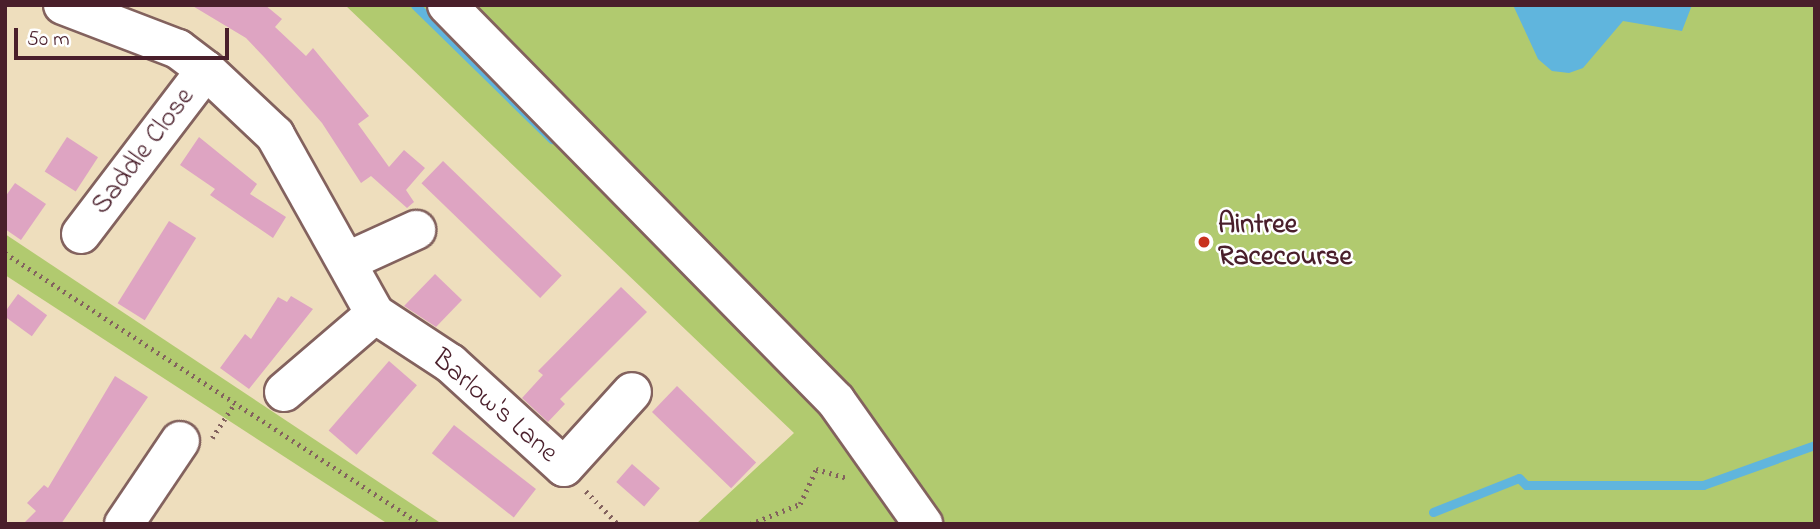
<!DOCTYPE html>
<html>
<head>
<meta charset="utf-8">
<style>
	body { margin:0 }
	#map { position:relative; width:1820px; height:529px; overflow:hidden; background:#eedebd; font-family:"Indie Flower",sans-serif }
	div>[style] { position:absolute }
	.green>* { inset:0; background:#b1ca6f }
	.water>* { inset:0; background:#60b5dd }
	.stream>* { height:9px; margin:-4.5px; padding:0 4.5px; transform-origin:4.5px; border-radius:4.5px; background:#60b5dd }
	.building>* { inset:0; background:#dea4c2; transform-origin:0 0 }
	.path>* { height:4.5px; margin-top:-2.25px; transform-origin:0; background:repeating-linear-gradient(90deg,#83625e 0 2px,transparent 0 7px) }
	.roads { filter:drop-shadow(2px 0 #83625e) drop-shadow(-2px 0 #83625e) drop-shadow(0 2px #83625e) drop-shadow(0 -2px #83625e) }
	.minor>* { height:38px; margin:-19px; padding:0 19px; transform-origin:19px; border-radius:19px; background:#fff }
	.dots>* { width:19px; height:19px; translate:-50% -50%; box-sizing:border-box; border:4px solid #fff; border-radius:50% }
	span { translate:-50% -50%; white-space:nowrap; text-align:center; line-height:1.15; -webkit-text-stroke:5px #fff; paint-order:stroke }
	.street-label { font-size:28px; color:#4a1f2b }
	.poi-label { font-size:28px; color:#4a1f2b; font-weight:700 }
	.left { translate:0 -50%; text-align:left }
	.frame { position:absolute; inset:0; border:7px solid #4a1f2b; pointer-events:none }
	.scale { position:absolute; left:14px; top:28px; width:215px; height:32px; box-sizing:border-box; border:4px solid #4a1f2b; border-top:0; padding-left:9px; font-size:21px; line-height:24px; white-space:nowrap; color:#4a1f2b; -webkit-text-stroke:5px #fff; paint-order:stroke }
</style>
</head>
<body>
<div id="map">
	<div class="green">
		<i style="clip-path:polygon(345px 5px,1815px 5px,1815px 524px,696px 524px,794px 433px)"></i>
		<i style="clip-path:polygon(5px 234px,442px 524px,388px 524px,5px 275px)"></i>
	</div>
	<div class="water">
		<i style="clip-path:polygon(1513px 5px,1692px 5px,1682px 31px,1623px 21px,1583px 68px,1569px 73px,1552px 71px,1538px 59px)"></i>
	</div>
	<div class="stream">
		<i style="left:415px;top:5px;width:192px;rotate:44.4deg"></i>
		<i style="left:1433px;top:512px;width:92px;rotate:-21.6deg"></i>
		<i style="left:1519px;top:478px;width:10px;rotate:45deg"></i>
		<i style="left:1526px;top:485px;width:177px"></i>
		<i style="left:1703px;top:485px;width:119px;rotate:-19.7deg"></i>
	</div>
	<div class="building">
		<i style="clip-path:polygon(191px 5px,265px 5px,282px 19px,275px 27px,306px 56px,313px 48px,369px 116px,358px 124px,389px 167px,404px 150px,425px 168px,406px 190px,414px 202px,407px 208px,371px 176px,361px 183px,322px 123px,264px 57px,246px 38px)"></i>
		<i style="left:67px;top:137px;width:37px;height:41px;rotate:33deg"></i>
		<i style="clip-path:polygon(199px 137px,257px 184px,250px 194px,286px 217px,273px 238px,210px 195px,215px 189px,180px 165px)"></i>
		<i style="left:443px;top:161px;width:165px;height:31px;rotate:44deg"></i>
		<i style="clip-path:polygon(15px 183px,46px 204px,21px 240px,5px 229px,5px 197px)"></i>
		<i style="left:169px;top:221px;width:32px;height:97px;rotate:32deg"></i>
		<i style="clip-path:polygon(435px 274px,462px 300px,436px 327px,404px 306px)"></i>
		<i style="clip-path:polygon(621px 287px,647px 312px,560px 399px,565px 404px,548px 422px,522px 398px,543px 375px,538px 371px)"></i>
		<i style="left:18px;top:294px;width:36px;height:26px;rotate:36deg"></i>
		<i style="clip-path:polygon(291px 296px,313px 309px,249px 389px,220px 368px,245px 334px,251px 339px,278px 297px,287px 302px)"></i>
		<i style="left:389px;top:361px;width:37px;height:92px;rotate:41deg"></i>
		<i style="clip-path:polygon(115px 376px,148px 397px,61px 524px,23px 524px,36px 511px,27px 503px,44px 485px,48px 488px)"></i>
		<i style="left:677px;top:386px;width:110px;height:36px;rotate:44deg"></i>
		<i style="left:454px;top:425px;width:104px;height:36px;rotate:38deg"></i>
		<i style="left:632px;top:464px;width:37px;height:24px;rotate:41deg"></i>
	</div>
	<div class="path">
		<i style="left:5px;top:253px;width:496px;rotate:33.1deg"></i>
		<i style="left:212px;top:438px;width:42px;rotate:-56.7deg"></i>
		<i style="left:586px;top:491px;width:46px;rotate:45.9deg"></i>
		<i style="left:750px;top:524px;width:54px;rotate:-21.8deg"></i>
		<i style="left:800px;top:504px;width:38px;rotate:-65deg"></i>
		<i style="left:816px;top:469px;width:33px;rotate:16deg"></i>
	</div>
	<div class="roads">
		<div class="minor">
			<i style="left:63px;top:5px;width:123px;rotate:20.9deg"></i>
			<i style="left:178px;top:49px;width:35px;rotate:37deg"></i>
			<i style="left:206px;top:70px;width:95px;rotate:43.3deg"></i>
			<i style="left:275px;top:135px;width:205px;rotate:60.8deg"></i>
			<i style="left:375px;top:314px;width:90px;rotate:33.2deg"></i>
			<i style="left:450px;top:363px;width:154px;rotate:42.4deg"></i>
			<i style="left:564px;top:467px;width:101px;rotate:-47.8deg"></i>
			<i style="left:447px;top:5px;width:555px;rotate:45.51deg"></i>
			<i style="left:836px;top:401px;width:151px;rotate:54.7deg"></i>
			<i style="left:81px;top:234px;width:206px;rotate:-52.7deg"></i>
			<i style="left:348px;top:261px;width:75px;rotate:-24.5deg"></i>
			<i style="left:284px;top:392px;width:120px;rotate:-40.6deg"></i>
			<i style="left:124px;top:524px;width:100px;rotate:-56deg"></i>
		</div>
	</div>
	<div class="dots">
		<i style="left:1204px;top:242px;background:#c8321e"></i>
	</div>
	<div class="street-label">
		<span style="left:144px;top:152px;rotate:-53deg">Saddle Close</span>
		<span style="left:494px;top:407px;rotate:41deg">Barlow's Lane</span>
	</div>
	<div class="poi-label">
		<span class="left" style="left:1218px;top:242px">Aintree<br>Racecourse</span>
	</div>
	<div class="frame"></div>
	<div class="scale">50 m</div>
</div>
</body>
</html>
